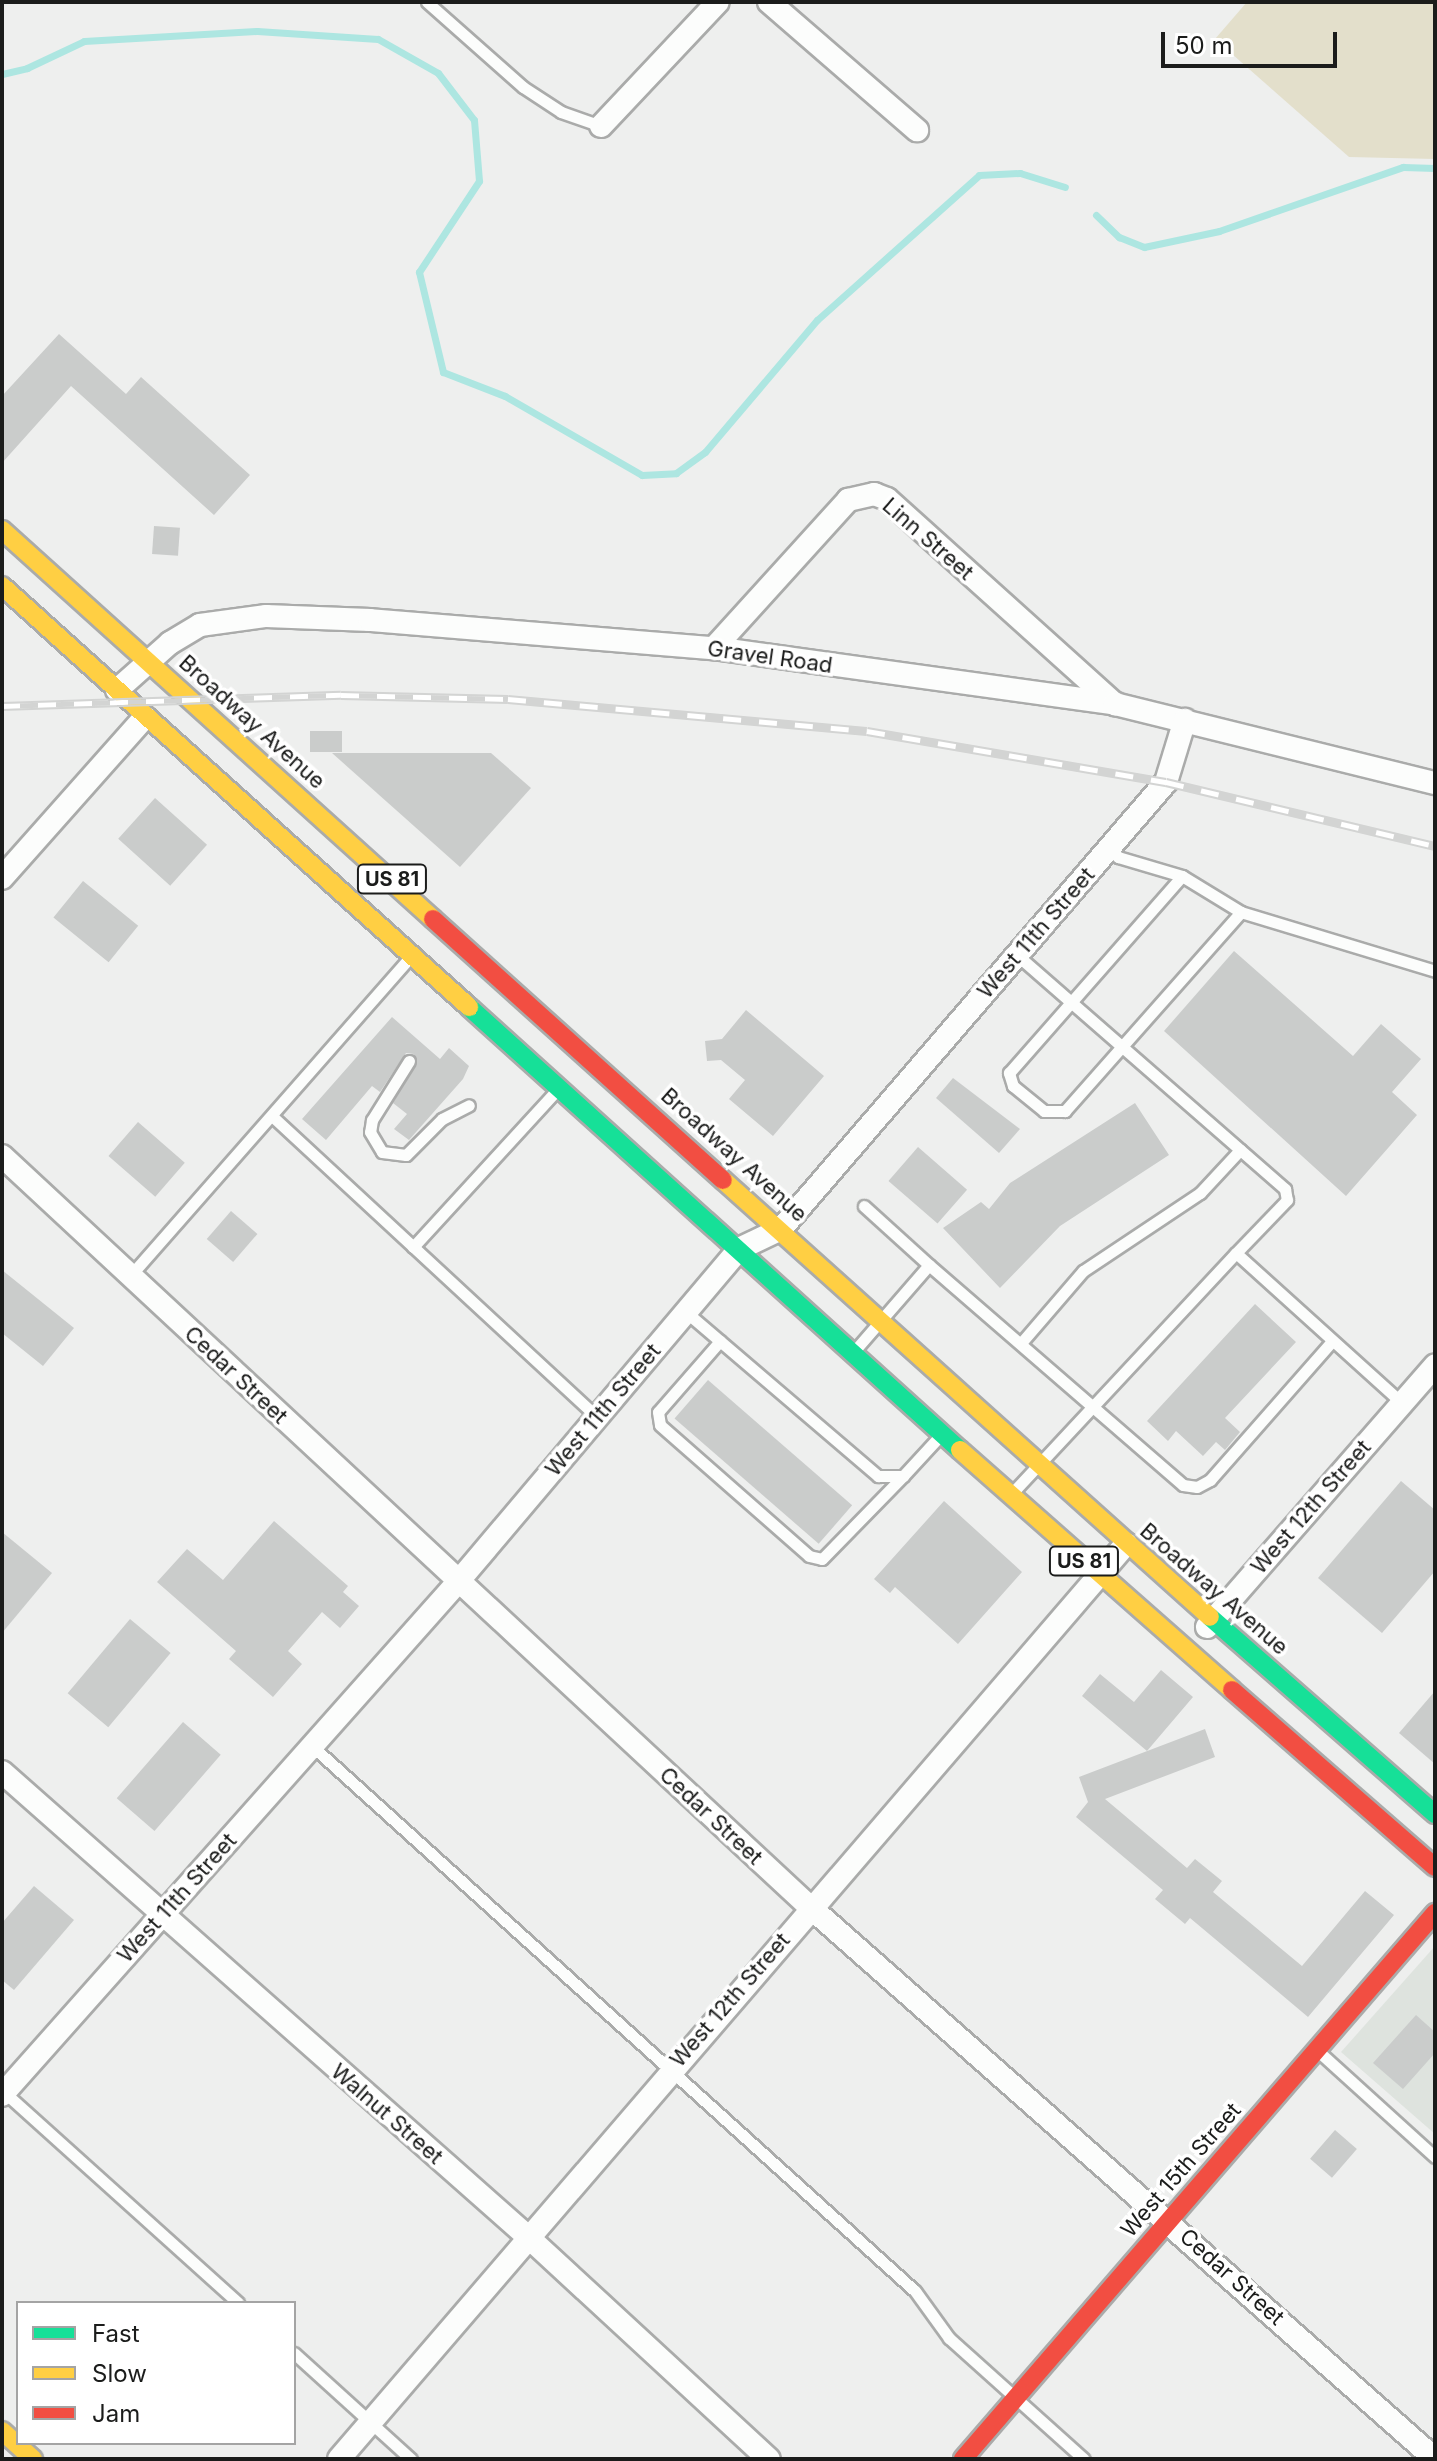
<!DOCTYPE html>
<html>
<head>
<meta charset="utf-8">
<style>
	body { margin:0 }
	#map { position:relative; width:1437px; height:2461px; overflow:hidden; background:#eeefee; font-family:Inter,sans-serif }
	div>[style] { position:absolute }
	.built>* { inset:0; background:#dee3de }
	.green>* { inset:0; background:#e3dfcb }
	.stream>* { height:7px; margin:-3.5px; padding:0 3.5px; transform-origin:3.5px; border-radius:3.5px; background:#ade6e1 }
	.building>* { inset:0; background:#cacccb; transform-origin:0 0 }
	.roads { filter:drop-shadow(2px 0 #aaabaa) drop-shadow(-2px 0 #aaabaa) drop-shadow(0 2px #aaabaa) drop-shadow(0 -2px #aaabaa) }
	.lane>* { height:11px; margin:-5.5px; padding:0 5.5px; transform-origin:5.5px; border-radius:5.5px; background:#fcfdfc }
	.street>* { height:22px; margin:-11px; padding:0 11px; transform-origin:11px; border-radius:11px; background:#fcfdfc }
	.fast>* { height:18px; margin:-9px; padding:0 9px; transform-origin:9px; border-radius:9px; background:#16e098 }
	.slow>* { height:18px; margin:-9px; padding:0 9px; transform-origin:9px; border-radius:9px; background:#ffcf43 }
	.jam>* { height:18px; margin:-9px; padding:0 9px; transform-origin:9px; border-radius:9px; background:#f24e42 }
	.rail>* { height:9px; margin-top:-4.5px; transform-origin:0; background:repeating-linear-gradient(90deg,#fff 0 18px,#d3d4d3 0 36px); box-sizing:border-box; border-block:2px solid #d3d4d3 }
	span { translate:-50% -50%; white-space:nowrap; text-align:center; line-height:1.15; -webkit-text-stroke:7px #fff; paint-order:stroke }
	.shield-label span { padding:2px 6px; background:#fff; border:2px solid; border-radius:6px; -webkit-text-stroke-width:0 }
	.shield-label { font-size:20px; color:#1b1c1b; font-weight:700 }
	.street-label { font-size:22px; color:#1b1c1b }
	.frame { position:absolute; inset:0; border:4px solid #1b1c1b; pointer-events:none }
	.legend { position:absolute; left:16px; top:2301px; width:280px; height:144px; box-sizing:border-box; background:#fff; border:2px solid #a4a4a4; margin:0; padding:10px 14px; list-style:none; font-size:24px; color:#1b1c1b }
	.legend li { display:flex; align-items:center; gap:16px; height:40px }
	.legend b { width:40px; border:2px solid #a4a4a4 }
	.scale { position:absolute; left:1161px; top:32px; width:176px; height:36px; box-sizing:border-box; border:4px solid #1b1c1b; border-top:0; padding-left:10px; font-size:24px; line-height:28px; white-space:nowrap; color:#1b1c1b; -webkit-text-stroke:6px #fff; paint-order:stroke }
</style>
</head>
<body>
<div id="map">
	<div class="built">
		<i style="clip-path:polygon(1435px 1946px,1435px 2134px,1341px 2052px)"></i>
	</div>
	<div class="green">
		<i style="clip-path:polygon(1247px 2px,1435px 2px,1435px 159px,1349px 157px,1215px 39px)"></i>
	</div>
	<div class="stream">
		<i style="left:2px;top:74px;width:26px;rotate:-13deg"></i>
		<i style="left:27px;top:68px;width:63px;rotate:-25.3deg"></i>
		<i style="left:84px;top:41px;width:173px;rotate:-3.3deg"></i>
		<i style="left:257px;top:31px;width:121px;rotate:3.8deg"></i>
		<i style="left:378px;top:39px;width:69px;rotate:29.5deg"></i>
		<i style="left:438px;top:73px;width:59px;rotate:52.5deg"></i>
		<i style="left:474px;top:120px;width:61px;rotate:85.3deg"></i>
		<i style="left:479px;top:181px;width:109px;rotate:123.4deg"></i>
		<i style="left:419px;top:272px;width:103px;rotate:76.5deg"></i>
		<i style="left:443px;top:372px;width:66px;rotate:21.2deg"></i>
		<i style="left:505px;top:396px;width:158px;rotate:30deg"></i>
		<i style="left:642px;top:475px;width:34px;rotate:-3deg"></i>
		<i style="left:676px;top:473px;width:36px;rotate:-36deg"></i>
		<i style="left:705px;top:452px;width:173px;rotate:-49.7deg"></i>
		<i style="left:817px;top:320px;width:217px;rotate:-41.8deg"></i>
		<i style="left:979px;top:175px;width:41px;rotate:-2.8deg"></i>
		<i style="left:1020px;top:173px;width:47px;rotate:17.3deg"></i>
		<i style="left:1096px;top:215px;width:32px;rotate:44deg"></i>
		<i style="left:1119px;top:237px;width:27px;rotate:22deg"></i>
		<i style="left:1144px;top:247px;width:77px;rotate:-12deg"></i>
		<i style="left:1219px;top:231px;width:195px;rotate:-19.2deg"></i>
		<i style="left:1403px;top:167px;width:32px;rotate:2deg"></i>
	</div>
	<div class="building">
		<i style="clip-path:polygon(59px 334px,126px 394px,141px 377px,250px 475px,214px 515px,71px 386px,2px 463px,2px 396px)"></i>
		<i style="left:154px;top:526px;width:26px;height:28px;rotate:4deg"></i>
		<i style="left:310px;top:731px;width:32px;height:21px"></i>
		<i style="clip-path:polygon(332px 753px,491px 753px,531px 788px,460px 867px)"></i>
		<i style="left:155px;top:798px;width:70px;height:55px;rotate:42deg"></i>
		<i style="left:83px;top:881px;width:71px;height:47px;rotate:39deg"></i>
		<i style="clip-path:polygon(1234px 951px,1353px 1056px,1381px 1024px,1421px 1059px,1392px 1092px,1417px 1115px,1346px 1196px,1164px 1031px)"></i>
		<i style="clip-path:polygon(746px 1010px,824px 1076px,773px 1136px,729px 1099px,745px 1080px,721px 1060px,707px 1061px,705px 1041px,722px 1039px)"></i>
		<i style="clip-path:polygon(392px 1017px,440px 1059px,449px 1048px,469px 1066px,463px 1079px,409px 1140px,394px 1129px,407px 1114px,393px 1103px,417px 1062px,414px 1054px,406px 1053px,380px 1092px,372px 1086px,326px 1140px,302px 1119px)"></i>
		<i style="clip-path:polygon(953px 1078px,1020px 1129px,999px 1153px,936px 1098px)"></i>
		<i style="clip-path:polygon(1135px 1103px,1169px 1155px,1060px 1226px,1000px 1288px,943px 1228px,981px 1202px,989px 1209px,1010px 1183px)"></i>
		<i style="left:138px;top:1122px;width:62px;height:45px;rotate:41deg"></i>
		<i style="left:918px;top:1147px;width:65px;height:45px;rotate:41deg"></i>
		<i style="left:231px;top:1211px;width:35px;height:37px;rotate:41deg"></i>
		<i style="clip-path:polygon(2px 1270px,74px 1328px,43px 1366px,2px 1333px)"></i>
		<i style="clip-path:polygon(1255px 1304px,1296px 1342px,1225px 1418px,1240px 1432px,1225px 1450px,1216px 1442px,1203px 1456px,1176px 1431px,1168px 1441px,1147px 1421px)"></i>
		<i style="left:708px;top:1380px;width:191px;height:51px;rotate:41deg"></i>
		<i style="clip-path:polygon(1401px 1481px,1435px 1510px,1435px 1571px,1382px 1633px,1318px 1578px)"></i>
		<i style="clip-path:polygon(944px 1501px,1022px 1572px,958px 1644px,895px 1587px,890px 1593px,874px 1579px)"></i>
		<i style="clip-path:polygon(274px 1521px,348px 1586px,343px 1592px,359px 1606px,340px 1628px,322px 1612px,288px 1651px,302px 1664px,273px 1697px,229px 1659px,236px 1651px,157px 1582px,187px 1549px,223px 1580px)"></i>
		<i style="clip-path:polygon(2px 1532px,52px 1573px,2px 1633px)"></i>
		<i style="left:130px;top:1619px;width:53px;height:97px;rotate:40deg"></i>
		<i style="clip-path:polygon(1161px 1670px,1193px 1697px,1147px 1751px,1082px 1696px,1100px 1674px,1134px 1702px)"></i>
		<i style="clip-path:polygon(1435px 1691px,1435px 1764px,1399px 1733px)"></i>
		<i style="left:183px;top:1722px;width:50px;height:101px;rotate:41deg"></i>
		<i style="clip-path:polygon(1205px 1729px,1215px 1757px,1105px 1799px,1187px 1868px,1195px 1859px,1222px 1881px,1213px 1892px,1302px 1966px,1365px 1891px,1394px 1915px,1308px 2017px,1190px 1918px,1185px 1924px,1155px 1899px,1163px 1890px,1076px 1817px,1088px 1802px,1079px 1777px)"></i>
		<i style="clip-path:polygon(34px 1886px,74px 1920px,14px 1990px,2px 1980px,2px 1923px)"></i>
		<i style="clip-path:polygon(1416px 2015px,1435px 2032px,1435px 2053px,1403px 2089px,1373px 2063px)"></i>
		<i style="left:1335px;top:2130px;width:29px;height:38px;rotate:41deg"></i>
	</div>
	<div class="roads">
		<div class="lane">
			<i style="left:427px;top:2px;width:128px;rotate:41.5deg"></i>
			<i style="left:523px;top:87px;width:45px;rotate:33.3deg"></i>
			<i style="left:561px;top:112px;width:42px;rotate:19.3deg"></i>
			<i style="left:1109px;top:848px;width:13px;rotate:45deg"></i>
			<i style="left:1118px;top:857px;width:67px;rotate:16.5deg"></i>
			<i style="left:1182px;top:876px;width:69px;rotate:31.4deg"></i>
			<i style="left:1241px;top:912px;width:266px;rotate:131.5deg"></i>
			<i style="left:1065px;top:1111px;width:21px;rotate:180deg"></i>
			<i style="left:1044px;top:1111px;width:40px;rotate:-141deg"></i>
			<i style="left:1013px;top:1086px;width:14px;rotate:-107deg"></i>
			<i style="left:1009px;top:1073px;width:262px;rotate:-48.7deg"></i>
			<i style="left:1241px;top:912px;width:203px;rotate:16.9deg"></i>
			<i style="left:1017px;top:955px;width:356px;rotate:41.1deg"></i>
			<i style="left:1285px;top:1189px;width:11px;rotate:80deg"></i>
			<i style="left:1287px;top:1200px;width:74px;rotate:133.9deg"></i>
			<i style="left:409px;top:1061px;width:70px;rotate:122.1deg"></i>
			<i style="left:372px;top:1120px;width:12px;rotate:99deg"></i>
			<i style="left:370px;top:1132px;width:23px;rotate:59deg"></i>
			<i style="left:382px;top:1152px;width:24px;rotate:7deg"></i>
			<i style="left:406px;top:1155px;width:51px;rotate:-45deg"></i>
			<i style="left:442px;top:1119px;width:30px;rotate:-27deg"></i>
			<i style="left:272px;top:1116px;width:443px;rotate:42.8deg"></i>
			<i style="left:864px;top:1206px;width:88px;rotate:42.2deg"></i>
			<i style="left:413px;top:1247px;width:212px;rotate:-47.5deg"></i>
			<i style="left:130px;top:1276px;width:423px;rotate:-48.7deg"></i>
			<i style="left:686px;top:1312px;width:253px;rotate:40.5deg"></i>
			<i style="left:878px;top:1476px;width:25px"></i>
			<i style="left:903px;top:1476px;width:52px;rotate:-47.4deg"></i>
			<i style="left:720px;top:1341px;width:94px;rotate:131.1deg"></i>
			<i style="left:658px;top:1412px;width:13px;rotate:81deg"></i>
			<i style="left:660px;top:1425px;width:198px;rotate:41.3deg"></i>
			<i style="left:809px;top:1556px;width:13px;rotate:13deg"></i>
			<i style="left:822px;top:1559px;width:116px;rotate:-45.7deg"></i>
			<i style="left:1021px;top:1343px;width:95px;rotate:-49.3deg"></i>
			<i style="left:1083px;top:1271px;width:141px;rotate:-33.7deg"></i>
			<i style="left:1200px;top:1193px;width:59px;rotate:-47.1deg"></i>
			<i style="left:856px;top:1349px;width:111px;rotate:-49deg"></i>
			<i style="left:929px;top:1265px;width:336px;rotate:40.9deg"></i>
			<i style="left:1183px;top:1485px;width:14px;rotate:8deg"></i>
			<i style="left:1197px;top:1487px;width:15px;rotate:-28deg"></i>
			<i style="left:1210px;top:1480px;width:185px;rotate:-48.7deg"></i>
			<i style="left:1014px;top:1491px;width:325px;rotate:-47deg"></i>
			<i style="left:1236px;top:1253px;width:224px;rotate:42.1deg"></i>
			<i style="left:312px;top:1746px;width:813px;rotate:42.11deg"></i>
			<i style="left:915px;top:2291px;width:58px;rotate:54.1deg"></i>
			<i style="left:949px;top:2338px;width:181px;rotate:41.9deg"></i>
			<i style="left:1317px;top:2050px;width:159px;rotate:42.2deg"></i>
			<i style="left:4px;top:2092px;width:315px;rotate:42deg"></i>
			<i style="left:294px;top:2353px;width:158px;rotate:42.2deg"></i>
		</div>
		<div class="street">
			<i style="left:769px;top:2px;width:196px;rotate:40.9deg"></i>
			<i style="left:601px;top:126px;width:170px;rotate:-46.7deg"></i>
			<i style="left:714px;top:648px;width:200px;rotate:-47.8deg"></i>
			<i style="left:848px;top:500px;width:27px;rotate:-13deg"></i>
			<i style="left:874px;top:494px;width:14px;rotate:21deg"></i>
			<i style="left:887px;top:499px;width:307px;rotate:42deg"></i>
			<i style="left:117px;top:690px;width:71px;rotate:-41.6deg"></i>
			<i style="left:170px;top:643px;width:35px;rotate:-31deg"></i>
			<i style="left:200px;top:625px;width:67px;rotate:-7.8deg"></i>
			<i style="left:266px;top:616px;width:104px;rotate:2.2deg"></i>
			<i style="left:370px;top:620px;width:345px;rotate:4.7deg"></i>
			<i style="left:714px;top:648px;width:405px;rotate:7.9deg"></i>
			<i style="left:1115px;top:704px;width:330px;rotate:13.9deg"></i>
			<i style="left:2px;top:878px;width:215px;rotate:-48.4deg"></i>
			<i style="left:2px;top:1156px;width:1103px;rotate:42.91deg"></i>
			<i style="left:810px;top:1907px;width:834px;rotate:41.45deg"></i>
			<i style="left:1207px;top:1627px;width:347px;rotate:-48.9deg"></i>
			<i style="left:2px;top:1772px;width:701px;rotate:41.47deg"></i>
			<i style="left:527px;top:2236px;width:329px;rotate:42.7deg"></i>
			<i style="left:2px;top:2095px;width:685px;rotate:-48.37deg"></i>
			<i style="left:457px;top:1583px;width:437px;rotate:-49.8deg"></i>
			<i style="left:739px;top:1249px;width:47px;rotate:-25.5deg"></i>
			<i style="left:781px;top:1229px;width:590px;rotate:-49.26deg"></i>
			<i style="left:1166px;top:782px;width:65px;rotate:-73deg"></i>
			<i style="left:339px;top:2459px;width:1207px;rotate:-49.3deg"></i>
		</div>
		<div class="fast">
			<i style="left:469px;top:1007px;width:661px;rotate:42.06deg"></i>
			<i style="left:1210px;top:1617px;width:299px;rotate:41.2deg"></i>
		</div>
		<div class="slow">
			<i style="left:2px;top:530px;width:581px;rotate:42.07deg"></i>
			<i style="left:2px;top:586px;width:629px;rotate:42.03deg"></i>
			<i style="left:723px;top:1180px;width:654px;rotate:41.9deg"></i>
			<i style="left:960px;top:1450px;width:363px;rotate:41.4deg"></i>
			<i style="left:2px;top:2431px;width:42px;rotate:42.1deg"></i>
		</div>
		<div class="jam">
			<i style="left:433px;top:919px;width:390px;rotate:42deg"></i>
			<i style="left:1232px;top:1690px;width:269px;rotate:41.1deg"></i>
			<i style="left:963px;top:2459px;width:722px;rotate:-49.16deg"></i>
		</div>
	</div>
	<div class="rail">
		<i style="left:2px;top:706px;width:339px;rotate:-1.9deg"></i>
		<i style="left:341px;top:695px;width:167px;rotate:1.4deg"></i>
		<i style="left:508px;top:699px;width:360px;rotate:5.1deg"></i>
		<i style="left:867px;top:731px;width:303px;rotate:9.7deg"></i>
		<i style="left:1166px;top:782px;width:277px;rotate:13.4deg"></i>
	</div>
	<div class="shield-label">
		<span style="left:392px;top:879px">US 81</span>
		<span style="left:1084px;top:1561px">US 81</span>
	</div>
	<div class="street-label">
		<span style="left:928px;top:539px;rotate:41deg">Linn Street</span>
		<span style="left:770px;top:657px;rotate:8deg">Gravel Road</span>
		<span style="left:252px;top:722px;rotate:42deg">Broadway Avenue</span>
		<span style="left:1036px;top:933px;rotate:-49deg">West 11th Street</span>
		<span style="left:734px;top:1155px;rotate:42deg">Broadway Avenue</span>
		<span style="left:236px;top:1375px;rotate:43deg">Cedar Street</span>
		<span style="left:603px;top:1410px;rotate:-50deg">West 11th Street</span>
		<span style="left:1311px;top:1507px;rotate:-49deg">West 12th Street</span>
		<span style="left:1214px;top:1589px;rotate:41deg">Broadway Avenue</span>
		<span style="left:711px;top:1816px;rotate:43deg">Cedar Street</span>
		<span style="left:177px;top:1898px;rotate:-48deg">West 11th Street</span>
		<span style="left:730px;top:2000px;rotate:-49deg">West 12th Street</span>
		<span style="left:387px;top:2114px;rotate:41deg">Walnut Street</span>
		<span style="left:1181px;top:2170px;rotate:-49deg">West 15th Street</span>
		<span style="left:1232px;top:2277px;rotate:42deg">Cedar Street</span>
	</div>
	<div class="frame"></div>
	<ul class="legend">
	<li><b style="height:10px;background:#16e098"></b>Fast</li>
	<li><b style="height:10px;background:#ffcf43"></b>Slow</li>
	<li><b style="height:10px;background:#f24e42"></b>Jam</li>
	</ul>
	<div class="scale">50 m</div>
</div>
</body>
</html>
